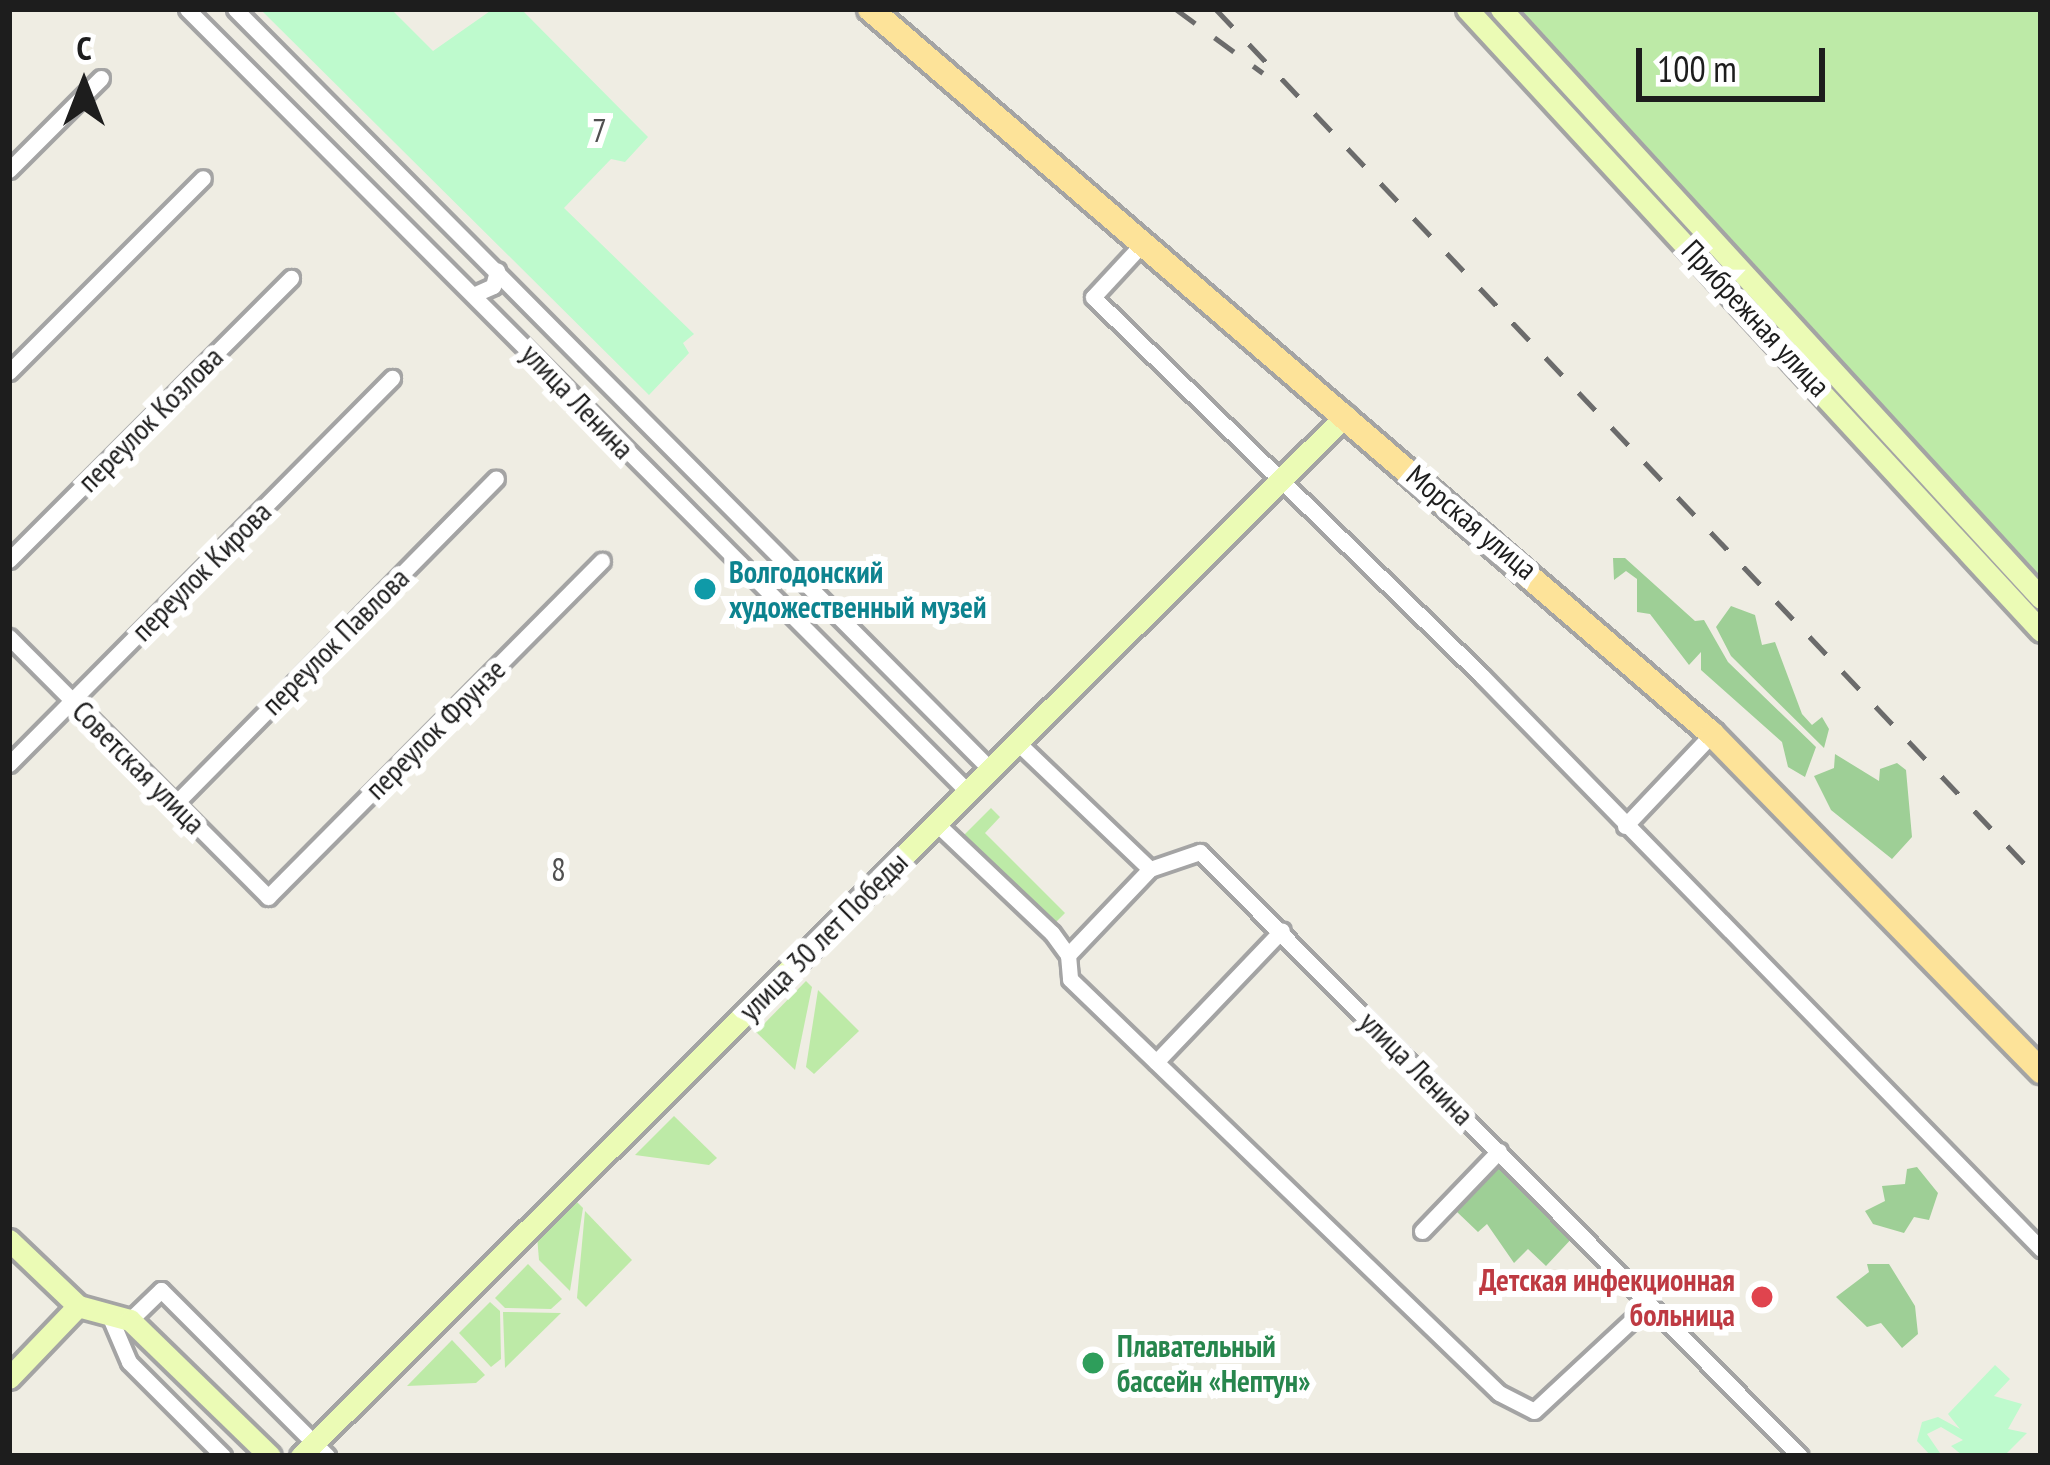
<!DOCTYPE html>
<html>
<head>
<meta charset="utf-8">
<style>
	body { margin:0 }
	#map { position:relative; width:2050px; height:1465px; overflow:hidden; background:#efede3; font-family:"PT Sans Narrow",sans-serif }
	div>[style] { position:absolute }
	.grass>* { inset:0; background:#bdeaa7 }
	.forest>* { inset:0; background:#9ecf96 }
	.park>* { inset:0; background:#befacd }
	.roads { filter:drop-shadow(3px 0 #a4a4a4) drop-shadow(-3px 0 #a4a4a4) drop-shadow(0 3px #a4a4a4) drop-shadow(0 -3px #a4a4a4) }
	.street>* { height:15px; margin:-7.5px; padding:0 7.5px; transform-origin:7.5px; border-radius:7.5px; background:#fff }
	.secondary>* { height:21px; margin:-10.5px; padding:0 10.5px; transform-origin:10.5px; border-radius:10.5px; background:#ebfbb5 }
	.primary>* { height:24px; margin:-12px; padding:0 12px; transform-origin:12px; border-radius:12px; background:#fde399 }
	.rail>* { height:4.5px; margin-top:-2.25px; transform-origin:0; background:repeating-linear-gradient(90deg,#6b6b6b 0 24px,transparent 0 48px) }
	.dots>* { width:33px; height:33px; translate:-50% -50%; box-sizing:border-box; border:6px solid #fff; border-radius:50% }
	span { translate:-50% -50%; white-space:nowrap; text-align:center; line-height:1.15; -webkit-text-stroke:12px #fff; paint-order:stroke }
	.street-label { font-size:30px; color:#1d1d1d }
	.culture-label { font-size:30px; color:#0d838f; font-weight:700 }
	.left { translate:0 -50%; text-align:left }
	.health-label { font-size:30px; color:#be3a42; font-weight:700 }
	.right { translate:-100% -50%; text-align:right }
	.leisure-label { font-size:30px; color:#27864d; font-weight:700 }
	.neighbourhood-label { font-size:33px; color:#505050; letter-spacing:3px }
	.frame { position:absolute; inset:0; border:12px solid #1d1d1d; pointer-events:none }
	.north { position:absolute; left:24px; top:24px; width:120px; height:120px; -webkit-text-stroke:9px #fff; paint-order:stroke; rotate:0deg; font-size:33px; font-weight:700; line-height:48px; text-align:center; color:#1d1d1d }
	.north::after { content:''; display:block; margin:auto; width:42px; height:54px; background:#1d1d1d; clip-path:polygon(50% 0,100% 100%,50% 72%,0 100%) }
	.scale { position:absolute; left:1636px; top:48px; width:189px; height:54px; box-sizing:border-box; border:6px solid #1d1d1d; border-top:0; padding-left:15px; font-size:36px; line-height:42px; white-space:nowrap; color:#1d1d1d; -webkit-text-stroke:9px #fff; paint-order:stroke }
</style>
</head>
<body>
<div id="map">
	<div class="grass">
		<i style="clip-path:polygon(1517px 9px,2041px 9px,2041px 583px)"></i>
		<i style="clip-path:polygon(991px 808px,1000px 817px,985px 833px,1065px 913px,1053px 925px,963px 836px)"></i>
		<i style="clip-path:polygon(806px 981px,812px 987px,795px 1070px,756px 1032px)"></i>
		<i style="clip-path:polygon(818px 990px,859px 1031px,814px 1074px,806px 1067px)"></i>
		<i style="clip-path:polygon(674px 1116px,717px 1158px,709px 1165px,635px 1155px)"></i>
		<i style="clip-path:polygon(574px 1199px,583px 1208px,570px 1291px,539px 1260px,537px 1236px)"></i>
		<i style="clip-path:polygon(585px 1211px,632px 1260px,586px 1307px,577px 1298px)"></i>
		<i style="clip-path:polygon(528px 1264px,562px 1299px,551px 1309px,505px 1308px,495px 1298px)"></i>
		<i style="clip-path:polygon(490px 1302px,500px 1311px,501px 1359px,491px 1367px,459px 1333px)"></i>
		<i style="clip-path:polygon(503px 1312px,561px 1313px,505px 1368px)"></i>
		<i style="clip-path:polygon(452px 1340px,485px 1375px,476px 1383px,407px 1386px)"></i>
	</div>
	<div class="forest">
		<i style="clip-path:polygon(1613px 558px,1625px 558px,1695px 621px,1704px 620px,1728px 662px,1816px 747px,1805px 777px,1788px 767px,1782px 742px,1701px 670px,1701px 652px,1689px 665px,1650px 614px,1637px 612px,1637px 579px,1626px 571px,1614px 580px)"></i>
		<i style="clip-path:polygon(1731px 606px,1755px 615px,1762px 645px,1775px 642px,1802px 714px,1812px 725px,1822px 717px,1829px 729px,1824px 748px,1731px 656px,1716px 627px)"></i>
		<i style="clip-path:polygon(1835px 754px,1879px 781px,1880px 769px,1897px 763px,1906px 770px,1912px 837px,1892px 859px,1831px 810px,1814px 776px,1834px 768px)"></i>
		<i style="clip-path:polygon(1500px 1164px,1575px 1235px,1546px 1266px,1528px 1249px,1514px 1263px,1487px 1224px,1478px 1232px,1456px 1211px)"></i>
		<i style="clip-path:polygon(1917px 1167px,1938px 1193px,1929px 1220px,1914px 1217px,1904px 1233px,1873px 1224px,1865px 1211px,1885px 1201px,1882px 1186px,1905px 1184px,1907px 1169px)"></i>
		<i style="clip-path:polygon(1867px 1264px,1889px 1264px,1915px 1306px,1918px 1334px,1902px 1348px,1881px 1323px,1867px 1327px,1836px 1297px,1869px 1272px)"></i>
	</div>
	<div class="park">
		<i style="clip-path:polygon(260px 9px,391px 9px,433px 51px,493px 9px,521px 9px,648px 137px,625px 162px,611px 159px,564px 208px,694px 334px,683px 343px,689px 353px,649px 395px)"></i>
		<i style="clip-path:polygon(1995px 1365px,2010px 1379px,1994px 1396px,2022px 1404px,2008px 1429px,2027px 1433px,2004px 1456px,1963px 1456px,1951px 1446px,1963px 1440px,1941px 1427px,1927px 1434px,1942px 1456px,1931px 1456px,1917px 1441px,1922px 1422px,1938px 1417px,1960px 1429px,1948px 1414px)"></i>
	</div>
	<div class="roads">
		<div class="street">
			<i style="left:187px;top:9px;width:1107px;rotate:45.07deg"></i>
			<i style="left:235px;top:9px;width:1073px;rotate:45.19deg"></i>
			<i style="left:9px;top:170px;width:130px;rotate:-45deg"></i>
			<i style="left:1144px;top:242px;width:75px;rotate:132.8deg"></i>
			<i style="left:1093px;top:297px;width:543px;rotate:44.25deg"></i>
			<i style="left:1482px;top:676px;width:801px;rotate:45.71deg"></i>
			<i style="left:473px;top:295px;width:22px;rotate:-24deg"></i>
			<i style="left:493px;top:286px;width:16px;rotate:-75deg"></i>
			<i style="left:9px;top:372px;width:274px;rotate:-45deg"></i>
			<i style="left:9px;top:560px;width:399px;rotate:-45deg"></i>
			<i style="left:9px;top:637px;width:367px;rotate:45.1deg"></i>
			<i style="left:268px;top:897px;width:474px;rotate:-45.2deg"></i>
			<i style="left:1017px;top:742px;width:184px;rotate:43.7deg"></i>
			<i style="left:1150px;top:869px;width:53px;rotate:-18.8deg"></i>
			<i style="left:1200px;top:852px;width:851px;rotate:45.19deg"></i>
			<i style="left:9px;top:764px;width:544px;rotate:-45.22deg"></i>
			<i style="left:175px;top:804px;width:457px;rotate:-45.4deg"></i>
			<i style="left:937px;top:824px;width:158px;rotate:43.5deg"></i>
			<i style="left:1052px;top:933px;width:27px;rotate:54deg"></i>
			<i style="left:1068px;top:955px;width:24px;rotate:85deg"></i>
			<i style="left:1070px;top:979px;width:596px;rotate:43.98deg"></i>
			<i style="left:1499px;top:1393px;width:39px;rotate:27deg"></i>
			<i style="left:1534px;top:1411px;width:157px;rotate:-42.9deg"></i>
			<i style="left:1625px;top:826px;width:127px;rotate:-46.6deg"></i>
			<i style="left:1068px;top:955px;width:119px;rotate:-46.4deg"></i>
			<i style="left:1156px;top:1062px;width:182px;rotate:-46.3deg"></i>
			<i style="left:1422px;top:1231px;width:111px;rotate:-46.1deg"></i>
			<i style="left:109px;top:1315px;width:51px;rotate:66.9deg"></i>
			<i style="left:129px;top:1362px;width:133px;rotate:45deg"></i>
			<i style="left:130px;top:1320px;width:43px;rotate:-44.1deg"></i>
			<i style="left:161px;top:1290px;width:235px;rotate:45deg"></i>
		</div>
		<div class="secondary">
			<i style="left:1467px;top:9px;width:846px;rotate:47.3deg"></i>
			<i style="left:1501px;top:9px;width:799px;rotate:47.49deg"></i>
			<i style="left:9px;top:1240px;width:95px;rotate:43.7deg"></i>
			<i style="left:78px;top:1306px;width:54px;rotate:15.1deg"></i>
			<i style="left:130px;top:1320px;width:195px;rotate:44.2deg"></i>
			<i style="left:9px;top:1378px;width:100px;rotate:-46.2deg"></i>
			<i style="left:301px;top:1456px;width:1474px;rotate:-44.89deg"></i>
		</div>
		<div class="primary">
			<i style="left:870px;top:9px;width:1111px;rotate:40.73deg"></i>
			<i style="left:1712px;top:734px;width:471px;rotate:45.7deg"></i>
		</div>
	</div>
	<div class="rail">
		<i style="left:1176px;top:9px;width:108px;rotate:36.3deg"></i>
		<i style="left:1216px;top:9px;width:1200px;rotate:46.59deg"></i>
	</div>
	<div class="dots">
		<i style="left:705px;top:589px;background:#0f9aa8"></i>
		<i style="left:1762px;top:1297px;background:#e0444e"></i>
		<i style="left:1093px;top:1363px;background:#2e9e5b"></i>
	</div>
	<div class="street-label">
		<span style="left:1756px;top:318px;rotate:47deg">Прибрежная улица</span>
		<span style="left:578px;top:401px;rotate:46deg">улица Ленина</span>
		<span style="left:150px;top:419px;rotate:-45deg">переулок Козлова</span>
		<span style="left:1472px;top:522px;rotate:40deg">Морская улица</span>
		<span style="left:201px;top:571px;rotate:-45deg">переулок Кирова</span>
		<span style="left:335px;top:641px;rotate:-45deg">переулок Павлова</span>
		<span style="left:435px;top:729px;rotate:-45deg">переулок Фрунзе</span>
		<span style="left:139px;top:767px;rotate:45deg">Советская улица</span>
		<span style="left:823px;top:936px;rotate:-45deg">улица 30 лет Победы</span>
		<span style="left:1417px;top:1068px;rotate:45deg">улица Ленина</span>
	</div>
	<div class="culture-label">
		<span class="left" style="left:729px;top:589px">Волгодонский<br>художественный музей</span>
	</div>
	<div class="health-label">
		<span class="right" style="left:1735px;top:1297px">Детская инфекционная<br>больница</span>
	</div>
	<div class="leisure-label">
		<span class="left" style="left:1117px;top:1363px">Плавательный<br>бассейн «Нептун»</span>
	</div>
	<div class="neighbourhood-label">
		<span style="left:601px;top:130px">7</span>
		<span style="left:560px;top:869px">8</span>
	</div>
	<div class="frame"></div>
	<div class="north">С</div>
	<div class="scale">100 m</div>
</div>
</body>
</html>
